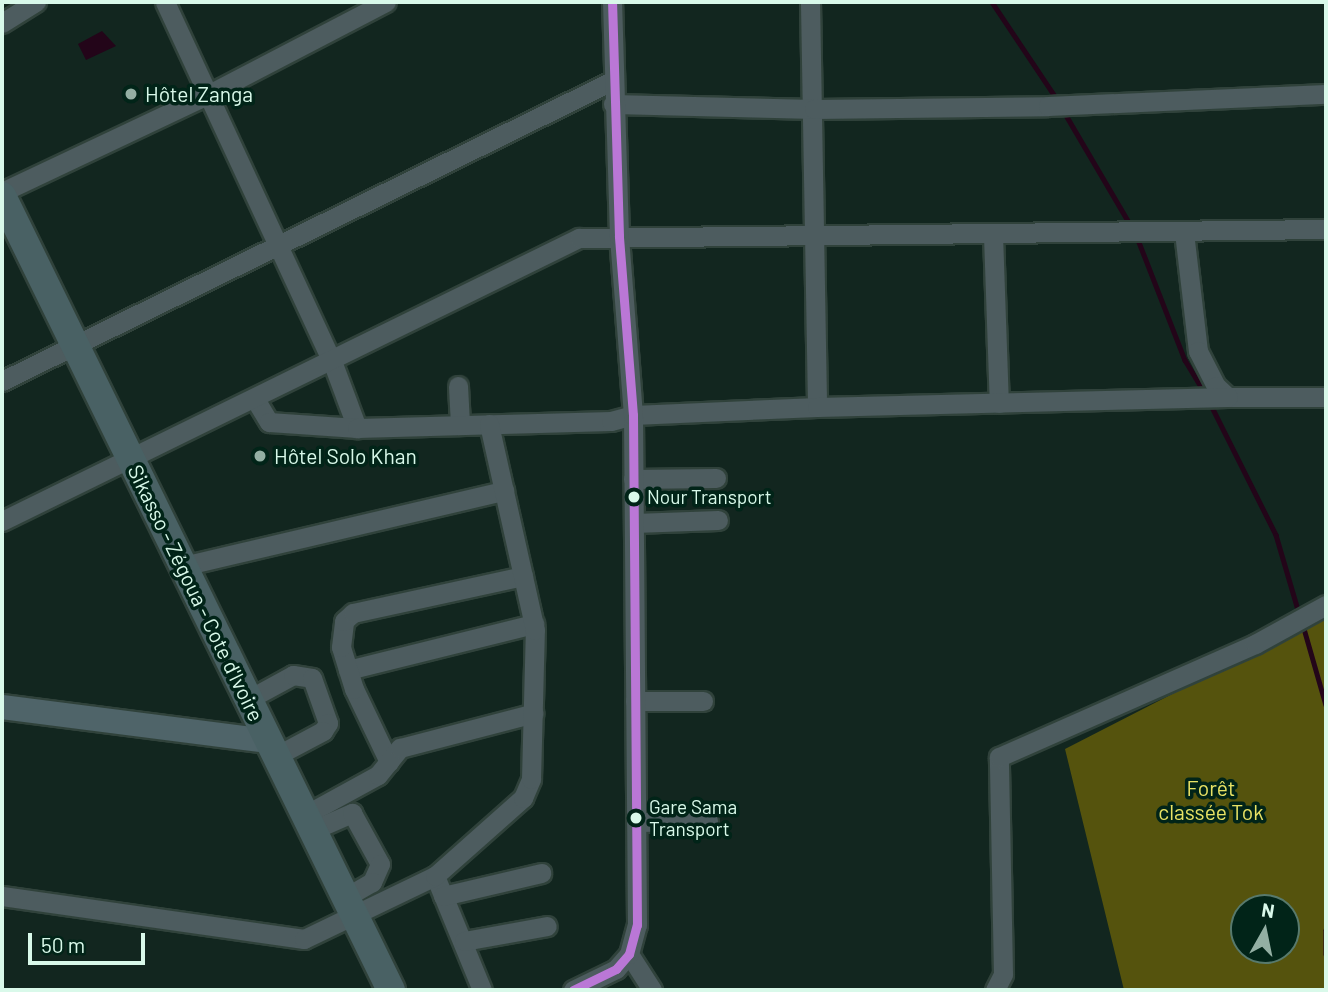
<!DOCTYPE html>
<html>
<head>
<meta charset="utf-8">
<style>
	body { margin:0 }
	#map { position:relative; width:1328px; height:992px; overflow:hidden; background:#12261f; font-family:Barlow,sans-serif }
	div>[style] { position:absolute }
	.forest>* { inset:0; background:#55530d }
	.water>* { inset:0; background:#230519 }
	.stream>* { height:4.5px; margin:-2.25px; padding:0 2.25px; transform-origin:2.25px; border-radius:2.25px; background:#230519 }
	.roads { filter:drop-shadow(2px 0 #30423b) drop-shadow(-2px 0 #30423b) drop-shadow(0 2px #30423b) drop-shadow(0 -2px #30423b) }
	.minor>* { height:19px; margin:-9.5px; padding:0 9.5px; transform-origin:9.5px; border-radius:9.5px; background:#4d5c5f }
	.major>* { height:24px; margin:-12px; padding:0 12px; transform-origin:12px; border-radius:12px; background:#4f6469 }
	.highway>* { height:28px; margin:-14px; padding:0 14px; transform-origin:14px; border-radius:14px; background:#496164 }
	.bus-1>* { height:9px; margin:-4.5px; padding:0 4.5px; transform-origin:4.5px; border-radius:4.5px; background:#ba77d6 }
	.dots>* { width:19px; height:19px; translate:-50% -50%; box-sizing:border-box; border:4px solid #012418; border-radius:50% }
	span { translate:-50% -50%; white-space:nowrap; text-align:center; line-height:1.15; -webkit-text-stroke:7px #012418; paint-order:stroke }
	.bus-label { font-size:19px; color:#d9f9ea }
	.left { translate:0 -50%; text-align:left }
	.poi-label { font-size:21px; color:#d9f9ea }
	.street-label { font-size:21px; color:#d9f9ea }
	.park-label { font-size:21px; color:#e9e365 }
	.frame { position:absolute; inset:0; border:4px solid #d9f9ea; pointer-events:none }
	.north { position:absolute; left:1230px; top:894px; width:70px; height:70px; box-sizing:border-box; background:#012418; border:2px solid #57796c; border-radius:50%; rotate:9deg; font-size:19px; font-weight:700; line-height:28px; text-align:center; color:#d9f9ea }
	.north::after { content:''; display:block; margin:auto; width:24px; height:32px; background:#93afa3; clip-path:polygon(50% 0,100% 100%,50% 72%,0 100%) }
	.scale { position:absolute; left:28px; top:933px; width:117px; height:32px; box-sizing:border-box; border:4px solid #d9f9ea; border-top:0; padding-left:9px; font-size:21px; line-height:24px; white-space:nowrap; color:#d9f9ea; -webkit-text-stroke:5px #012418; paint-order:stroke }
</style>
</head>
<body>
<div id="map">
	<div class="forest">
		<i style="clip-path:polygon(evenodd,1326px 615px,1326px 990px,1124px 990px,1065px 749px,1326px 615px,1244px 908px,1286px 908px,1286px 950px,1244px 950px,1244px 908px)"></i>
	</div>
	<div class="water">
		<i style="clip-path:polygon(102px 31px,116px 46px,86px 60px,78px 44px)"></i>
	</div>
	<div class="stream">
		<i style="left:992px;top:2px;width:117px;rotate:56.2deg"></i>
		<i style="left:1063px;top:110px;width:134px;rotate:59.6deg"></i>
		<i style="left:1137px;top:237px;width:132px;rotate:68.7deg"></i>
		<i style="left:1185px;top:360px;width:37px;rotate:59deg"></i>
		<i style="left:1210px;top:403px;width:148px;rotate:63.4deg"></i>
		<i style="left:1276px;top:535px;width:81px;rotate:73.6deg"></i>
		<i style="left:1303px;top:625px;width:83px;rotate:74deg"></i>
		<i style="left:1326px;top:930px;width:24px;rotate:90deg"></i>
	</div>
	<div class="roads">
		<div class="minor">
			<i style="left:165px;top:2px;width:396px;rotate:65.1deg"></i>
			<i style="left:332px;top:361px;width:72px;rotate:69.5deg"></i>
			<i style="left:810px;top:2px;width:405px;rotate:89deg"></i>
			<i style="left:2px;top:23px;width:40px;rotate:-32deg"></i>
			<i style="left:613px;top:104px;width:201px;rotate:1.4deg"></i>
			<i style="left:814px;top:109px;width:234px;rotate:-0.7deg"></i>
			<i style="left:1048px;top:106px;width:278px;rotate:-2.5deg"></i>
			<i style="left:2px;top:192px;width:231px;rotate:-25.3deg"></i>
			<i style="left:211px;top:93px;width:197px;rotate:-27.5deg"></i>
			<i style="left:1184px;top:232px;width:120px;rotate:83.3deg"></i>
			<i style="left:1198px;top:351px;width:39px;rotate:63deg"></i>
			<i style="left:1216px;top:386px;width:16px;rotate:43deg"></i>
			<i style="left:1228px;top:397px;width:98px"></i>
			<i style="left:993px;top:235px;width:168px;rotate:88deg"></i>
			<i style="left:2px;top:381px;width:680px;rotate:-26.19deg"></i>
			<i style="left:458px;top:386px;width:39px;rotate:87deg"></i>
			<i style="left:255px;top:399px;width:27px;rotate:59deg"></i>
			<i style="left:269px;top:422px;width:88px;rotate:3.9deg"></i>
			<i style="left:357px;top:428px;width:254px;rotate:-1.6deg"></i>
			<i style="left:611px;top:421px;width:23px;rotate:-15deg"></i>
			<i style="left:633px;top:415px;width:184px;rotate:-2.5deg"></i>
			<i style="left:817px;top:407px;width:411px;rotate:-1.4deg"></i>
			<i style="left:633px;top:479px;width:83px;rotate:-0.7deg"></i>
			<i style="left:2px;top:521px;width:643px;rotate:-26.13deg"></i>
			<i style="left:579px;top:238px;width:747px;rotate:-0.69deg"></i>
			<i style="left:634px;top:523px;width:84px;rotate:-2deg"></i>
			<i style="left:183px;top:566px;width:330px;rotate:-13.2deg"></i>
			<i style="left:348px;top:670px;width:192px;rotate:-13.9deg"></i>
			<i style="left:249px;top:699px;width:50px;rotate:-28.6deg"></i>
			<i style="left:293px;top:675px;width:19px;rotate:9deg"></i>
			<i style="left:312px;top:678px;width:48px;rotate:70.4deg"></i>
			<i style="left:328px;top:723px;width:9px;rotate:122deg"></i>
			<i style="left:323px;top:731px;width:53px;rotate:152deg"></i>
			<i style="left:635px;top:701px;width:68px"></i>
			<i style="left:389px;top:762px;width:81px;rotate:-115.6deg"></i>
			<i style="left:354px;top:689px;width:44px;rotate:-107.2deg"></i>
			<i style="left:341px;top:647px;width:26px;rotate:-83deg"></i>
			<i style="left:344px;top:621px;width:12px;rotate:-42deg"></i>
			<i style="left:353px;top:613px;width:174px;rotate:-12.3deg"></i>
			<i style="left:305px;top:815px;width:83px;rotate:-28.7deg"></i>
			<i style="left:378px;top:775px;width:35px;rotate:-51deg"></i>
			<i style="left:400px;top:748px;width:138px;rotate:-14.6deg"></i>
			<i style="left:636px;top:822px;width:72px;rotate:-0.8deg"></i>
			<i style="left:313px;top:830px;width:43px;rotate:-23.6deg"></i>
			<i style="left:352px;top:813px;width:58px;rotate:61.2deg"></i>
			<i style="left:380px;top:864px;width:20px;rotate:114deg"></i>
			<i style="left:372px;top:882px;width:30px;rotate:150deg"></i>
			<i style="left:435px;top:876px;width:123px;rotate:67.6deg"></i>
			<i style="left:2px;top:896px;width:305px;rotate:8.1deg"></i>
			<i style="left:304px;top:939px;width:145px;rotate:-25.7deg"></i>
			<i style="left:435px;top:876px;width:118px;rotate:-41.6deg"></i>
			<i style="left:523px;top:798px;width:21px;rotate:-67deg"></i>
			<i style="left:531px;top:779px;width:149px;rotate:-88.5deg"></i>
			<i style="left:535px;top:630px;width:211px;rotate:-102.6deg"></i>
			<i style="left:443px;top:896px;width:101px;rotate:-13.2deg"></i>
			<i style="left:464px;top:941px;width:84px;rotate:-10.2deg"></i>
			<i style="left:629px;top:954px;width:43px;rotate:57.4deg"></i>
			<i style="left:573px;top:990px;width:48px;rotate:-26deg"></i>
			<i style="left:616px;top:969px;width:20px;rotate:-49deg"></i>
			<i style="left:629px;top:954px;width:30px;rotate:-75deg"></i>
			<i style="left:637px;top:925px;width:510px;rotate:-90.45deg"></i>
			<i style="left:633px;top:415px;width:180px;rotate:-94.5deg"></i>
			<i style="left:619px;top:236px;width:234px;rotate:-91.7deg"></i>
			<i style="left:995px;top:990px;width:18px;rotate:-63deg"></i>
			<i style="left:1003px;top:974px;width:217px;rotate:-91.1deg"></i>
			<i style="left:999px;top:757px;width:280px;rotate:-23.8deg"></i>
			<i style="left:1255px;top:644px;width:81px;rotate:-28.8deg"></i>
		</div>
		<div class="major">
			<i style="left:2px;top:707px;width:269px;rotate:7.3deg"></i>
		</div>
		<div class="highway">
			<i style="left:2px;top:196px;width:884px;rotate:63.9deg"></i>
		</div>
	</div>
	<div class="bus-1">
		<i style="left:573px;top:990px;width:48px;rotate:-26deg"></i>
		<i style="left:616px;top:969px;width:20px;rotate:-49deg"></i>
		<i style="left:629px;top:954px;width:30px;rotate:-75deg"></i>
		<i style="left:637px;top:925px;width:510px;rotate:-90.45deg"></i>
		<i style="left:633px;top:415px;width:180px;rotate:-94.5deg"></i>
		<i style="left:619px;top:236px;width:234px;rotate:-91.7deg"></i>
	</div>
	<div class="dots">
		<i style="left:131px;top:94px;background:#93afa3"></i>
		<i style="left:260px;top:456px;background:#93afa3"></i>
		<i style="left:634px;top:497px;background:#d9f9ea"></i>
		<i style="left:636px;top:818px;background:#d9f9ea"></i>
	</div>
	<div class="bus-label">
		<span class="left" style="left:647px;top:497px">Nour Transport</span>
		<span class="left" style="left:649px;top:818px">Gare Sama<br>Transport</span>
	</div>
	<div class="poi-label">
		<span class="left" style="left:145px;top:94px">Hôtel Zanga</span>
		<span class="left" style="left:274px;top:456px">Hôtel Solo Khan</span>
	</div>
	<div class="street-label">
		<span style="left:196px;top:593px;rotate:64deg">Sikasso - Zégoua - Cote d'Ivoire</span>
	</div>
	<div class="park-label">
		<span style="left:1211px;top:800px">Forêt<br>classée Tok</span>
	</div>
	<div class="frame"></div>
	<div class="north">N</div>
	<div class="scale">50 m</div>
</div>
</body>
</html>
